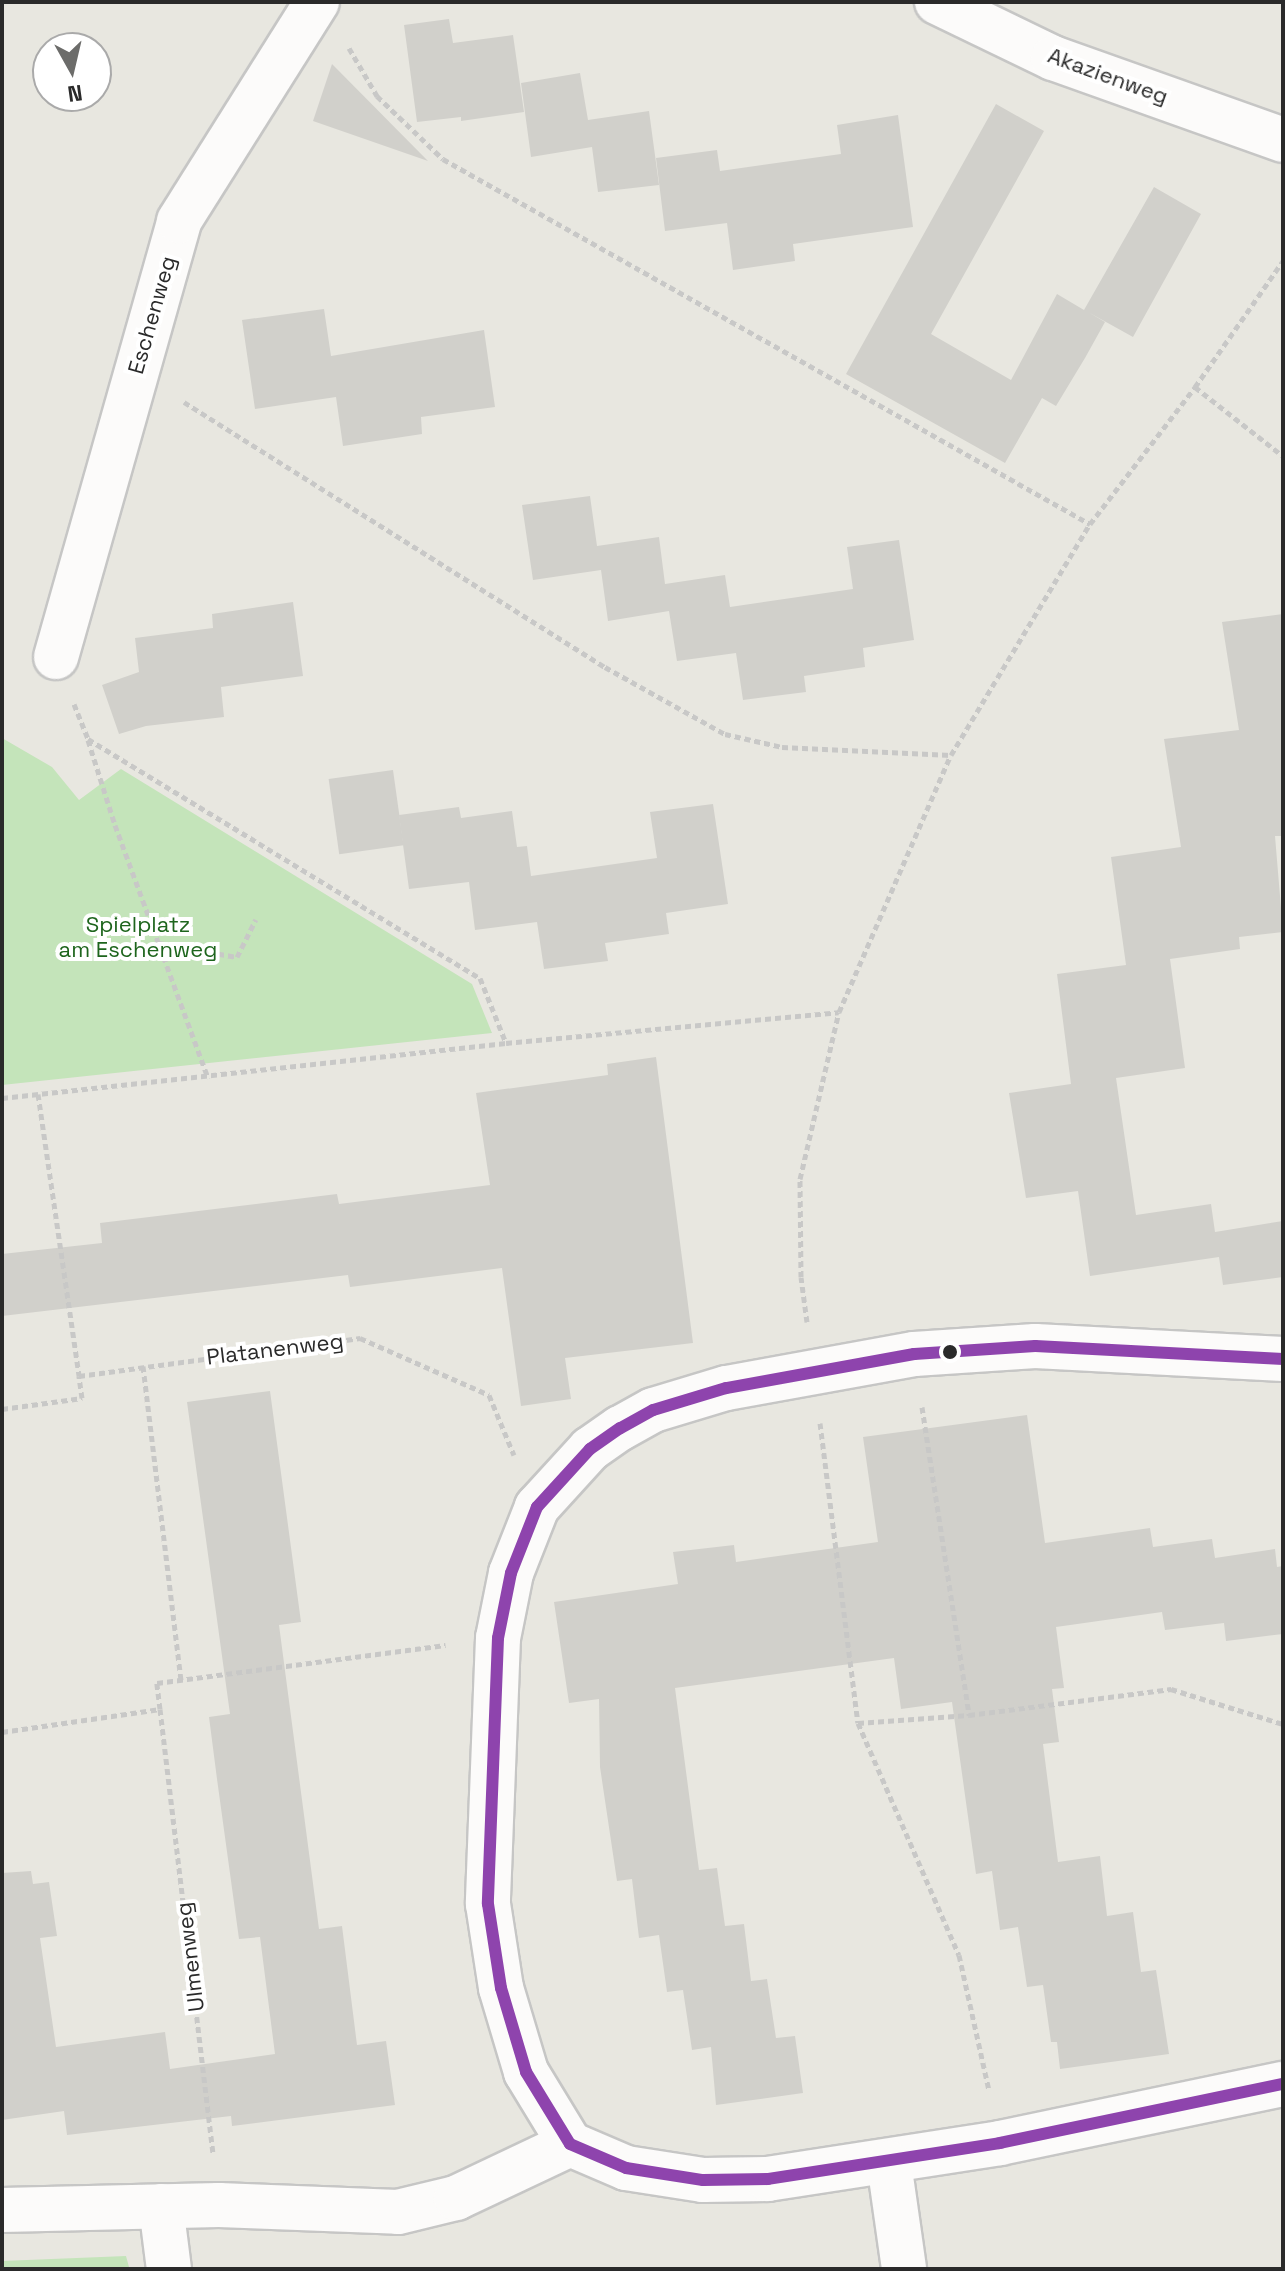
<!DOCTYPE html>
<html>
<head>
<meta charset="utf-8">
<style>
	body { margin:0 }
	#map { position:relative; width:1285px; height:2271px; overflow:hidden; background:#e8e7e0; font-family:"Space Grotesk",sans-serif }
	div>[style] { position:absolute }
	.green>* { inset:0; background:#c4e4ba }
	.building>* { inset:0; background:#d1d0cb; transform-origin:0 0 }
	.path>* { height:5px; margin-top:-2.5px; transform-origin:0; background:repeating-linear-gradient(90deg,#c8c8c7 0 6px,transparent 0 10px) }
	.roads { filter:drop-shadow(2px 0 #c6c6c5) drop-shadow(-2px 0 #c6c6c5) drop-shadow(0 2px #c6c6c5) drop-shadow(0 -2px #c6c6c5) }
	.minor>* { height:44px; margin:-22px; padding:0 22px; transform-origin:22px; border-radius:22px; background:#fcfbfa }
	.bus-1>* { height:12px; margin:-6px; padding:0 6px; transform-origin:6px; border-radius:6px; background:#8e44ad }
	.dots>* { width:22px; height:22px; translate:-50% -50%; box-sizing:border-box; border:4px solid #fff; border-radius:50% }
	span { translate:-50% -50%; white-space:nowrap; text-align:center; line-height:1.15; -webkit-text-stroke:8px #fff; paint-order:stroke }
	.street-label { font-size:22px; color:#2a2a2a }
	.park-label { font-size:22px; color:#1e651d }
	.frame { position:absolute; inset:0; border:4px solid #2a2a2a; pointer-events:none }
	.north { position:absolute; left:32px; top:32px; width:80px; height:80px; box-sizing:border-box; background:#fff; border:2px solid #aaa; border-radius:50%; rotate:172deg; font-size:22px; font-weight:700; line-height:32px; text-align:center; color:#2a2a2a }
	.north::after { content:''; display:block; margin:auto; width:28px; height:36px; background:#6c6c6a; clip-path:polygon(50% 0,100% 100%,50% 72%,0 100%) }
</style>
</head>
<body>
<div id="map">
	<div class="green">
		<i style="clip-path:polygon(2px 738px,52px 767px,79px 800px,121px 769px,472px 984px,492px 1033px,2px 1085px)"></i>
		<i style="clip-path:polygon(126px 2256px,129px 2267px,115px 2269px,2px 2269px,2px 2261px)"></i>
	</div>
	<div class="building">
		<i style="clip-path:polygon(449px 19px,453px 43px,513px 35px,524px 112px,461px 121px,461px 117px,417px 122px,404px 25px)"></i>
		<i style="clip-path:polygon(332px 64px,428px 161px,313px 121px)"></i>
		<i style="clip-path:polygon(580px 73px,588px 120px,649px 111px,659px 185px,598px 192px,592px 147px,531px 157px,521px 83px)"></i>
		<i style="clip-path:polygon(996px 104px,1044px 131px,931px 334px,1011px 380px,1057px 294px,1084px 310px,1154px 187px,1201px 214px,1133px 337px,1088px 312px,1105px 322px,1085px 358px,1056px 406px,1042px 398px,1005px 463px,846px 374px)"></i>
		<i style="clip-path:polygon(898px 115px,913px 227px,793px 244px,795px 261px,733px 270px,727px 223px,665px 231px,656px 158px,717px 150px,720px 171px,841px 154px,837px 125px)"></i>
		<i style="clip-path:polygon(324px 309px,331px 356px,484px 330px,495px 407px,421px 417px,422px 434px,343px 446px,336px 397px,255px 409px,242px 320px)"></i>
		<i style="clip-path:polygon(590px 496px,597px 546px,659px 537px,665px 584px,725px 575px,730px 607px,853px 589px,847px 547px,899px 540px,914px 640px,863px 648px,865px 667px,804px 676px,806px 692px,743px 700px,736px 653px,677px 661px,669px 611px,608px 621px,601px 570px,533px 580px,522px 505px)"></i>
		<i style="clip-path:polygon(293px 602px,303px 676px,221px 687px,224px 717px,146px 726px,119px 734px,102px 685px,139px 672px,135px 638px,213px 628px,212px 614px)"></i>
		<i style="clip-path:polygon(1283px 614px,1283px 836px,1275px 836px,1283px 932px,1239px 937px,1240px 949px,1170px 959px,1185px 1068px,1116px 1078px,1136px 1215px,1211px 1204px,1215px 1232px,1283px 1221px,1283px 1277px,1223px 1285px,1219px 1257px,1090px 1276px,1078px 1191px,1026px 1198px,1009px 1093px,1071px 1084px,1057px 974px,1126px 965px,1111px 857px,1181px 847px,1164px 739px,1239px 730px,1222px 622px)"></i>
		<i style="left:393px;top:770px;width:76px;height:65px;rotate:82deg"></i>
		<i style="clip-path:polygon(713px 804px,728px 904px,666px 913px,669px 934px,605px 943px,608px 961px,544px 969px,537px 922px,475px 930px,469px 882px,409px 889px,399px 815px,459px 807px,461px 818px,512px 811px,517px 847px,527px 846px,531px 876px,657px 858px,650px 812px)"></i>
		<i style="clip-path:polygon(656px 1057px,693px 1343px,565px 1358px,571px 1399px,521px 1406px,502px 1268px,350px 1287px,348px 1275px,2px 1316px,2px 1254px,102px 1243px,100px 1223px,337px 1194px,339px 1204px,490px 1185px,476px 1093px,608px 1075px,607px 1064px)"></i>
		<i style="clip-path:polygon(270px 1391px,301px 1622px,279px 1625px,319px 1929px,342px 1926px,357px 2045px,386px 2041px,395px 2105px,232px 2126px,231px 2116px,67px 2135px,64px 2111px,2px 2120px,2px 1873px,31px 1871px,33px 1884px,49px 1882px,57px 1936px,40px 1938px,56px 2047px,165px 2032px,170px 2069px,275px 2054px,260px 1937px,239px 1939px,217px 1779px,209px 1717px,230px 1714px,187px 1402px)"></i>
		<i style="clip-path:polygon(1027px 1415px,1045px 1543px,1150px 1528px,1153px 1547px,1212px 1539px,1215px 1558px,1275px 1549px,1277px 1567px,1283px 1566px,1283px 1634px,1226px 1641px,1224px 1623px,1165px 1630px,1162px 1612px,1056px 1627px,1064px 1688px,1052px 1689px,1059px 1742px,1043px 1744px,1058px 1862px,1100px 1856px,1107px 1916px,1133px 1912px,1141px 1972px,1156px 1970px,1169px 2054px,1060px 2069px,1057px 2042px,1051px 2042px,1043px 1985px,1027px 1987px,1018px 1927px,1000px 1930px,992px 1871px,976px 1874px,952px 1702px,901px 1709px,894px 1658px,675px 1688px,699px 1870px,717px 1868px,725px 1926px,744px 1924px,751px 1981px,767px 1979px,776px 2038px,795px 2036px,803px 2093px,716px 2105px,711px 2047px,692px 2050px,683px 1990px,667px 1992px,659px 1935px,639px 1938px,632px 1879px,617px 1881px,600px 1767px,599px 1699px,569px 1703px,554px 1602px,678px 1584px,673px 1552px,734px 1545px,736px 1562px,878px 1542px,863px 1437px)"></i>
	</div>
	<div class="path">
		<i style="left:349px;top:48px;width:56px;rotate:59.7deg"></i>
		<i style="left:377px;top:96px;width:91px;rotate:43.7deg"></i>
		<i style="left:443px;top:159px;width:743px;rotate:29.43deg"></i>
		<i style="left:1195px;top:387px;width:112px;rotate:38.1deg"></i>
		<i style="left:184px;top:402px;width:497px;rotate:32.2deg"></i>
		<i style="left:605px;top:667px;width:137px;rotate:29.2deg"></i>
		<i style="left:725px;top:734px;width:58px;rotate:12.8deg"></i>
		<i style="left:782px;top:747px;width:169px;rotate:2.7deg"></i>
		<i style="left:74px;top:704px;width:38px;rotate:68deg"></i>
		<i style="left:88px;top:739px;width:459px;rotate:31.4deg"></i>
		<i style="left:480px;top:978px;width:70px;rotate:68.2deg"></i>
		<i style="left:88px;top:740px;width:89px;rotate:72.4deg"></i>
		<i style="left:115px;top:825px;width:270px;rotate:69.8deg"></i>
		<i style="left:159px;top:943px;width:79px;rotate:10.2deg"></i>
		<i style="left:237px;top:957px;width:42px;rotate:-63.4deg"></i>
		<i style="left:38px;top:1094px;width:285px;rotate:81.7deg"></i>
		<i style="left:2px;top:1098px;width:507px;rotate:-6.23deg"></i>
		<i style="left:506px;top:1043px;width:334px;rotate:-5.3deg"></i>
		<i style="left:807px;top:1322px;width:45px;rotate:-97.6deg"></i>
		<i style="left:801px;top:1277px;width:98px;rotate:-90.6deg"></i>
		<i style="left:800px;top:1179px;width:171px;rotate:-76.9deg"></i>
		<i style="left:839px;top:1012px;width:280px;rotate:-66.5deg"></i>
		<i style="left:951px;top:755px;width:270px;rotate:-59deg"></i>
		<i style="left:1090px;top:524px;width:173px;rotate:-52.5deg"></i>
		<i style="left:1195px;top:387px;width:154px;rotate:-55.1deg"></i>
		<i style="left:143px;top:1366px;width:316px;rotate:83.1deg"></i>
		<i style="left:922px;top:1407px;width:312px;rotate:81.3deg"></i>
		<i style="left:2px;top:1409px;width:81px;rotate:-7.8deg"></i>
		<i style="left:82px;top:1398px;width:22px;rotate:-98deg"></i>
		<i style="left:79px;top:1376px;width:284px;rotate:-7.7deg"></i>
		<i style="left:360px;top:1338px;width:141px;rotate:23.8deg"></i>
		<i style="left:489px;top:1395px;width:65px;rotate:67.4deg"></i>
		<i style="left:820px;top:1423px;width:302px;rotate:82.8deg"></i>
		<i style="left:858px;top:1723px;width:253px;rotate:66.5deg"></i>
		<i style="left:959px;top:1955px;width:138px;rotate:77.5deg"></i>
		<i style="left:160px;top:1709px;width:447px;rotate:83.2deg"></i>
		<i style="left:858px;top:1723px;width:111px;rotate:-4.1deg"></i>
		<i style="left:969px;top:1715px;width:204px;rotate:-7.3deg"></i>
		<i style="left:1171px;top:1689px;width:117px;rotate:17.4deg"></i>
		<i style="left:2px;top:1732px;width:160px;rotate:-8.3deg"></i>
		<i style="left:160px;top:1709px;width:26px;rotate:-97deg"></i>
		<i style="left:157px;top:1683px;width:291px;rotate:-7.5deg"></i>
	</div>
	<div class="roads">
		<div class="minor">
			<i style="left:937px;top:2px;width:129px;rotate:25.8deg"></i>
			<i style="left:1053px;top:58px;width:244px;rotate:19.6deg"></i>
			<i style="left:56px;top:657px;width:453px;rotate:-74.2deg"></i>
			<i style="left:179px;top:221px;width:259px;rotate:-57.8deg"></i>
			<i style="left:1283px;top:1359px;width:248px;rotate:-177deg"></i>
			<i style="left:1035px;top:1346px;width:121px;rotate:176.2deg"></i>
			<i style="left:914px;top:1354px;width:191px;rotate:169.7deg"></i>
			<i style="left:726px;top:1388px;width:76px;rotate:163.2deg"></i>
			<i style="left:653px;top:1410px;width:38px;rotate:151deg"></i>
			<i style="left:620px;top:1428px;width:37px;rotate:145deg"></i>
			<i style="left:590px;top:1449px;width:79px;rotate:132.4deg"></i>
			<i style="left:537px;top:1507px;width:71px;rotate:111.5deg"></i>
			<i style="left:511px;top:1573px;width:66px;rotate:101.3deg"></i>
			<i style="left:498px;top:1638px;width:266px;rotate:92.2deg"></i>
			<i style="left:488px;top:1904px;width:85px;rotate:81.2deg"></i>
			<i style="left:501px;top:1988px;width:88px;rotate:73.4deg"></i>
			<i style="left:526px;top:2072px;width:84px;rotate:58.6deg"></i>
			<i style="left:570px;top:2144px;width:61px;rotate:23.2deg"></i>
			<i style="left:626px;top:2168px;width:78px;rotate:8.9deg"></i>
			<i style="left:703px;top:2180px;width:65px;rotate:-0.9deg"></i>
			<i style="left:768px;top:2179px;width:235px;rotate:-8.8deg"></i>
			<i style="left:1000px;top:2143px;width:289px;rotate:-11.8deg"></i>
			<i style="left:889px;top:2163px;width:107px;rotate:81.9deg"></i>
			<i style="left:161px;top:2206px;width:64px;rotate:82.8deg"></i>
			<i style="left:2px;top:2210px;width:217px;rotate:-1.3deg"></i>
			<i style="left:219px;top:2205px;width:179px;rotate:2.2deg"></i>
			<i style="left:398px;top:2212px;width:60px;rotate:-13.6deg"></i>
			<i style="left:456px;top:2198px;width:126px;rotate:-25.3deg"></i>
		</div>
	</div>
	<div class="bus-1">
		<i style="left:1283px;top:1359px;width:248px;rotate:-177deg"></i>
		<i style="left:1035px;top:1346px;width:121px;rotate:176.2deg"></i>
		<i style="left:914px;top:1354px;width:191px;rotate:169.7deg"></i>
		<i style="left:726px;top:1388px;width:76px;rotate:163.2deg"></i>
		<i style="left:653px;top:1410px;width:38px;rotate:151deg"></i>
		<i style="left:620px;top:1428px;width:37px;rotate:145deg"></i>
		<i style="left:590px;top:1449px;width:79px;rotate:132.4deg"></i>
		<i style="left:537px;top:1507px;width:71px;rotate:111.5deg"></i>
		<i style="left:511px;top:1573px;width:66px;rotate:101.3deg"></i>
		<i style="left:498px;top:1638px;width:266px;rotate:92.2deg"></i>
		<i style="left:488px;top:1904px;width:85px;rotate:81.2deg"></i>
		<i style="left:501px;top:1988px;width:88px;rotate:73.4deg"></i>
		<i style="left:526px;top:2072px;width:84px;rotate:58.6deg"></i>
		<i style="left:570px;top:2144px;width:61px;rotate:23.2deg"></i>
		<i style="left:626px;top:2168px;width:78px;rotate:8.9deg"></i>
		<i style="left:703px;top:2180px;width:65px;rotate:-0.9deg"></i>
		<i style="left:768px;top:2179px;width:235px;rotate:-8.8deg"></i>
		<i style="left:1000px;top:2143px;width:289px;rotate:-11.8deg"></i>
	</div>
	<div class="dots">
		<i style="left:950px;top:1352px;background:#2a2a2a"></i>
	</div>
	<div class="street-label">
		<span style="left:1108px;top:76px;rotate:20deg">Akazienweg</span>
		<span style="left:152px;top:315px;rotate:-74deg">Eschenweg</span>
		<span style="left:275px;top:1349px;rotate:-7deg">Platanenweg</span>
		<span style="left:190px;top:1957px;rotate:-97deg">Ulmenweg</span>
	</div>
	<div class="park-label">
		<span style="left:138px;top:937px">Spielplatz<br>am Eschenweg</span>
	</div>
	<div class="frame"></div>
	<div class="north">N</div>
</div>
</body>
</html>
